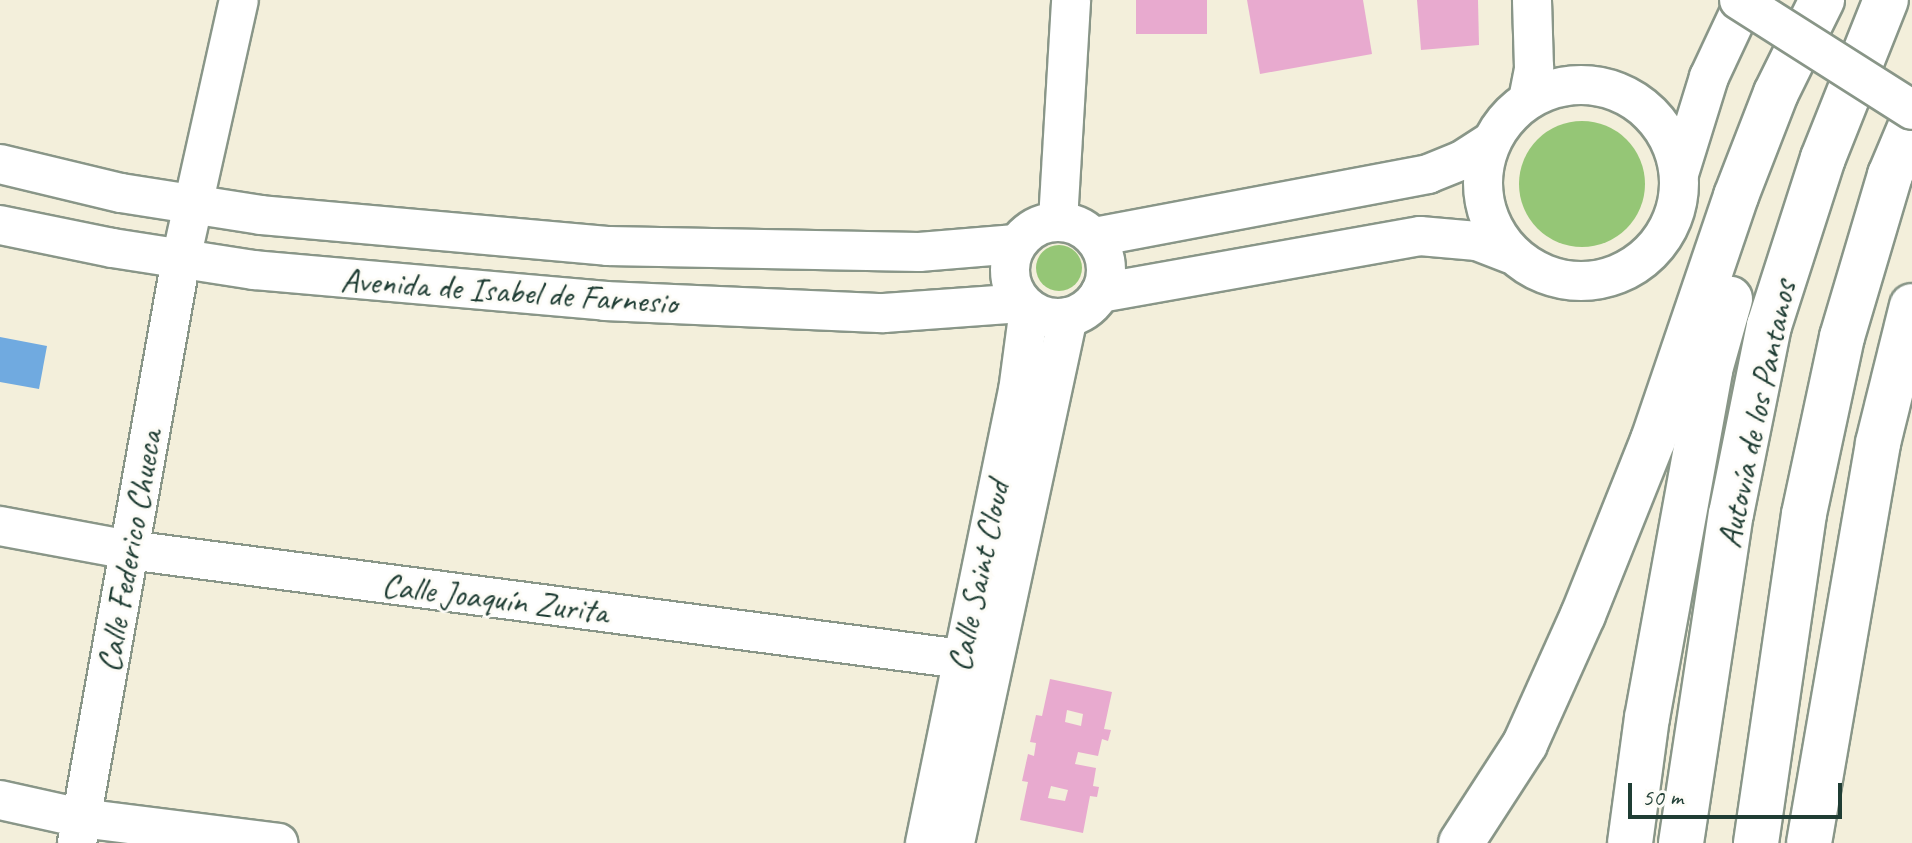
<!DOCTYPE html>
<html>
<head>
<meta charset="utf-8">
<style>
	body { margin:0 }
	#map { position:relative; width:1912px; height:843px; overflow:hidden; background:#f3efdb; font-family:Caveat,sans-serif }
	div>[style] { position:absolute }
	.green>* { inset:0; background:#95c676 }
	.round { border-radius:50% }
	.water>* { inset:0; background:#70aae0 }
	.building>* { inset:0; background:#e8aacf; transform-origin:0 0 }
	.roads { filter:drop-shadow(2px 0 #899688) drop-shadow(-2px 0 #899688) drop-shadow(0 2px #899688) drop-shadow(0 -2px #899688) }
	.minor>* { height:38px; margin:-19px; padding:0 19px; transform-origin:19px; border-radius:19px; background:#fff }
	.minor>.ring { margin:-19px; padding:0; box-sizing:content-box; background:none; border:38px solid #fff; border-radius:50% }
	.highway>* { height:44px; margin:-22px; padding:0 22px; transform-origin:22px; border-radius:22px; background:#fff }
	.bridges { filter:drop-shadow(2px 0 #899688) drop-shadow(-2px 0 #899688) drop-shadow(0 2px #899688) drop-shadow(0 -2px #899688) }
	.minor-bridge>* { height:38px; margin:-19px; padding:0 19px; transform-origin:19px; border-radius:19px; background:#fff }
	span { translate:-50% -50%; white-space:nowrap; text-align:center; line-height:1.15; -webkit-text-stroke:6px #fdfcf7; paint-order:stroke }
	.street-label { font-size:34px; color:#1f3d34 }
	.scale { position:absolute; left:1628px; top:783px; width:214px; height:36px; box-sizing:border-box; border:4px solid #1f3d34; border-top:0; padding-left:10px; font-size:24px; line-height:28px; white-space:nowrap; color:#1f3d34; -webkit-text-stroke:6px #fdfcf7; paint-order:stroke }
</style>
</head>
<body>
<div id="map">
	<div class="green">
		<i class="round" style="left:1519px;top:121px;width:126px;height:126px"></i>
		<i class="round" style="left:1036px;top:245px;width:46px;height:46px"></i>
	</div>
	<div class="water">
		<i style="clip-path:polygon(0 337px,47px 346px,39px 389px,0 382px)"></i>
	</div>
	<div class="building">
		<i style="left:1136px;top:0;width:71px;height:34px"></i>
		<i style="clip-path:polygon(1247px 0,1363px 0,1372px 54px,1260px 74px)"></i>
		<i style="clip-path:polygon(1417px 0,1478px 0,1479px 45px,1421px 50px)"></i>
		<i style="clip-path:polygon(evenodd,1050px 679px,1112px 692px,1104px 729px,1111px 730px,1108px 741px,1102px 739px,1098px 756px,1078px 752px,1075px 764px,1096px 768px,1093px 786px,1099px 787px,1097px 797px,1090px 796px,1083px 833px,1020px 820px,1028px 782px,1022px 781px,1028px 754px,1034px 756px,1036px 743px,1030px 742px,1036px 715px,1042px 716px,1050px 679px,1067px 710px,1083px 714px,1081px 726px,1065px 722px,1067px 710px,1050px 679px,1051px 786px,1068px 790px,1065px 801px,1048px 798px,1051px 786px)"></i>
	</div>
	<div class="roads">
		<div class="minor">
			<i class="ring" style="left:1483px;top:85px;width:158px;height:158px"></i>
			<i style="left:1528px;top:100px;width:33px;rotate:-79deg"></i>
			<i style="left:1534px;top:68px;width:68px;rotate:-91.7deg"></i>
			<i style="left:0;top:164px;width:124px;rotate:13.5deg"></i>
			<i style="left:121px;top:193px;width:142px;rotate:8.9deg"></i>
			<i style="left:261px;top:215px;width:348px;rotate:5.1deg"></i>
			<i style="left:608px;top:246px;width:311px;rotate:1.1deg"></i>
			<i style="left:919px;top:252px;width:97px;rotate:-4.7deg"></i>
			<i style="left:1679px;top:174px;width:102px;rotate:-72.8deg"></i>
			<i style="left:1709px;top:77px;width:85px;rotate:-64.9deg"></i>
			<i style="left:1058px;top:221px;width:221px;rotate:-86.6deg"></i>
			<i class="ring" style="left:1010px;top:222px;width:58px;height:58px"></i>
			<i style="left:0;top:225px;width:114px;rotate:11.6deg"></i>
			<i style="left:112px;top:248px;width:144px;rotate:8.8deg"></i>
			<i style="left:254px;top:270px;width:352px;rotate:5deg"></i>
			<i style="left:605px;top:301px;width:279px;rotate:2.5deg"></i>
			<i style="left:884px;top:313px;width:138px;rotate:-4.1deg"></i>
			<i style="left:1095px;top:237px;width:339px;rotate:-10.7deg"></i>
			<i style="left:1428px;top:174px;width:35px;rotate:-22deg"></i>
			<i style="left:1461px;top:161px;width:37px;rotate:-33deg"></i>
			<i style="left:1100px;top:293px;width:325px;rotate:-10.1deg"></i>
			<i style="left:1420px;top:236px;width:57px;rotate:5deg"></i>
			<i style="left:1477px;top:241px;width:36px;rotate:21deg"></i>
			<i style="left:0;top:526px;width:131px;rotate:10.5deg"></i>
			<i style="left:129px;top:550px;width:870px;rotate:7.46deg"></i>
			<i style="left:0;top:800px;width:83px;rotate:12.5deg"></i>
			<i style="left:81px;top:818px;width:199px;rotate:7.2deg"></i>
			<i style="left:77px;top:843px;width:593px;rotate:-79.9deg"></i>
			<i style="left:181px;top:259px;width:265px;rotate:-77.4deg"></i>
			<i style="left:925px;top:843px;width:461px;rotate:-78.4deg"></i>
			<i style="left:1018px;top:391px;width:83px;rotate:-82.4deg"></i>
			<i style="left:955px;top:843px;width:538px;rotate:-77.88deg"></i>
		</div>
		<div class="highway">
			<i style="left:1461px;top:843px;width:118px;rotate:-57.1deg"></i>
			<i style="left:1525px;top:744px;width:141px;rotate:-65.8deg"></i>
			<i style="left:1583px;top:615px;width:188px;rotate:-68.2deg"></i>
			<i style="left:1653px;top:440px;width:258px;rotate:-71.2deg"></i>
			<i style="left:1736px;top:196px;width:110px;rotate:-68.8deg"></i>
			<i style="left:1776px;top:93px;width:104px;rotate:-63.7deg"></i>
			<i style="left:1630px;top:843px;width:126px;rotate:-82.3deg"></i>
			<i style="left:1647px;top:718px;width:354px;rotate:-79.7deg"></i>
			<i style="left:1710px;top:370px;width:74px;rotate:-74.3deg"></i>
			<i style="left:1681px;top:843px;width:333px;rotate:-81.4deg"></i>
			<i style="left:1731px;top:514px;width:192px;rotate:-78.6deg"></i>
			<i style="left:1769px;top:326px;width:176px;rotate:-72.2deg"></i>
			<i style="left:1823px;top:158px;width:170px;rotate:-68.3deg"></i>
			<i style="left:1756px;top:843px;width:332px;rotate:-81.7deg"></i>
			<i style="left:1804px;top:514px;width:181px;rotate:-77.9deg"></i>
			<i style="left:1842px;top:337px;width:169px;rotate:-73.5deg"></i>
			<i style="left:1890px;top:175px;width:56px;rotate:-67.1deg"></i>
			<i style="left:1809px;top:843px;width:406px;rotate:-80.2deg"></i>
			<i style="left:1878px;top:443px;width:141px;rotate:-76.1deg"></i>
		</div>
	</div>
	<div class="bridges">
		<div class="minor-bridge">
			<i style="left:1739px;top:0;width:205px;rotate:32.4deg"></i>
		</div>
	</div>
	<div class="street-label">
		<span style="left:509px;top:291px;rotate:4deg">Avenida de Isabel de Farnesio</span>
		<span style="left:1756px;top:414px;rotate:-78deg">Autovía de los Pantanos</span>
		<span style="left:129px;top:551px;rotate:-80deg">Calle Federico Chueca</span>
		<span style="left:978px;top:576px;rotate:-78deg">Calle Saint Cloud</span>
		<span style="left:495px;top:598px;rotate:7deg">Calle Joaquín Zurita</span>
	</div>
	<div class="scale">50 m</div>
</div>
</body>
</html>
